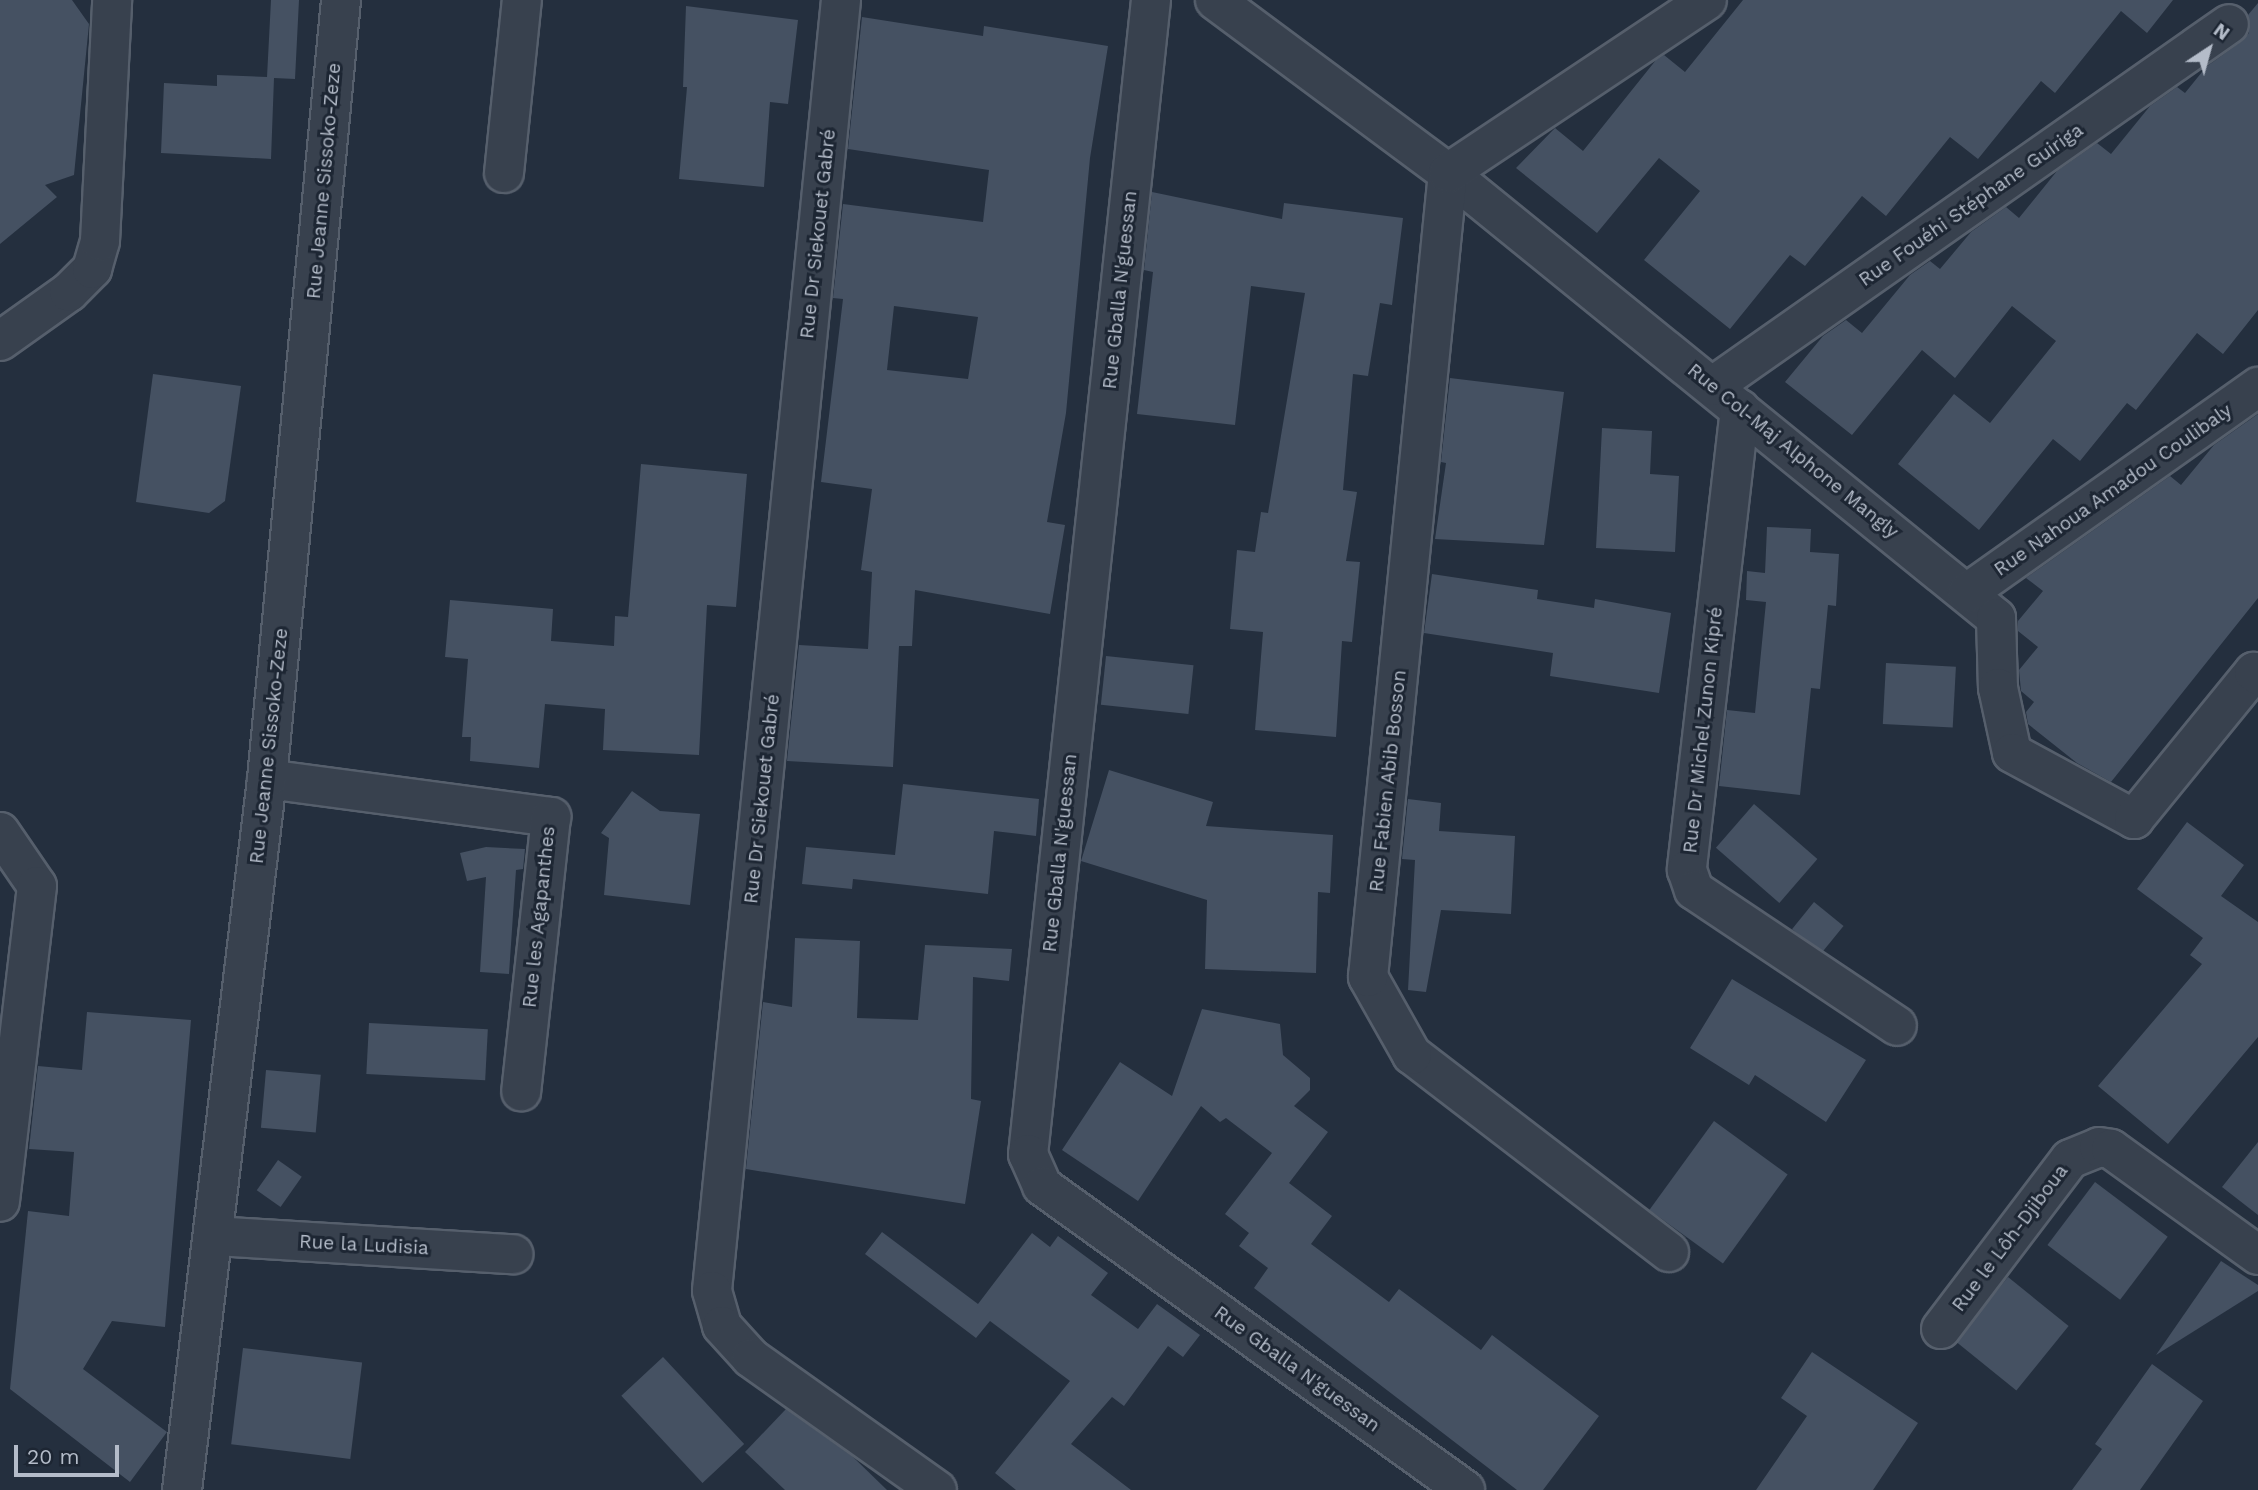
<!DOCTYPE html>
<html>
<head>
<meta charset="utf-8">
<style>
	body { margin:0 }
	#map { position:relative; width:2258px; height:1490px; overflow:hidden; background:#242f3e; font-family:"Work Sans",sans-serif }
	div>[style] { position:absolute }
	.building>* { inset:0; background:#455162; transform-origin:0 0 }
	.roads { filter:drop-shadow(2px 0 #565f6c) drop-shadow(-2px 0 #565f6c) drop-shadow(0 2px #565f6c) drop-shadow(0 -2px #565f6c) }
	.street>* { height:38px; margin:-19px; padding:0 19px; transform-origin:19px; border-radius:19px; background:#38414e }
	span { translate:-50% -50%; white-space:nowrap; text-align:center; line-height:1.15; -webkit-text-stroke:6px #1d2633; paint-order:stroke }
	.street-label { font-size:19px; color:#b4bcc9 }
	.north { position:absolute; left:2174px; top:14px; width:70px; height:70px; -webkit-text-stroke:5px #1d2633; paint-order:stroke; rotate:36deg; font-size:19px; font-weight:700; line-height:28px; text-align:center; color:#b4bcc9 }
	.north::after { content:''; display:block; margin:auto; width:24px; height:32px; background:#b4bcc9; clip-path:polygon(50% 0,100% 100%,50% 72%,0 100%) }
	.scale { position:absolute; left:14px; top:1445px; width:105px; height:32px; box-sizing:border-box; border:4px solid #b4bcc9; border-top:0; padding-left:9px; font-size:21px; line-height:24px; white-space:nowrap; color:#b4bcc9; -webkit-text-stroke:5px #1d2633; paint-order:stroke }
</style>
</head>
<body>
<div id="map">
	<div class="building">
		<i style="clip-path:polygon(0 0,72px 0,89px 24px,74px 175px,45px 185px,57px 197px,0 244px)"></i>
		<i style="clip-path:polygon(271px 0,299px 0,295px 79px,274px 78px,271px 159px,161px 153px,164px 83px,217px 86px,217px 75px,267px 77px)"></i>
		<i style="clip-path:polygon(1743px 0,2173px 0,2147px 33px,2121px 11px,2055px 93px,2041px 81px,1978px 159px,1950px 137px,1886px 216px,1862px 196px,1805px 266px,1790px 255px,1730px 329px,1644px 260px,1700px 191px,1659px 158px,1597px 233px,1516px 168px,1555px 128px,1583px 151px,1656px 60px,1664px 55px,1685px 72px)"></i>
		<i style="clip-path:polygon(2258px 3px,2258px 310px,2223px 354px,2197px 333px,2136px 410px,2127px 403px,2080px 461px,2053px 439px,1979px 530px,1898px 464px,1954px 394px,1990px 423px,2056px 341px,2012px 306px,1955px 378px,1922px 350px,1852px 435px,1785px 382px,1823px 336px,1846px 320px,1862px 333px,1910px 275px,1930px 261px,1940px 269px,1971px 232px,2006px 207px,2019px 218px,2057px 171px,2097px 143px,2111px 154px,2150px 106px,2177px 87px,2185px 93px,2206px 67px,2242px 41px,2249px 33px,2248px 15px)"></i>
		<i style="clip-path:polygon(686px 6px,798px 20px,788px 104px,770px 102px,764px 187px,679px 179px,687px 87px,683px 87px)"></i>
		<i style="clip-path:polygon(evenodd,862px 17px,983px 36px,984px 26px,1108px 46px,1090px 158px,1066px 413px,1047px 522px,1065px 525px,1050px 614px,915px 590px,912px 646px,899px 646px,893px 767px,787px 761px,799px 645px,868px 649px,872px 572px,861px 570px,872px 489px,821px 482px,843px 299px,833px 298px,843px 204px,983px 222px,989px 170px,848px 149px,862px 17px,894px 306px,978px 317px,968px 379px,887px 370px,894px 306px)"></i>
		<i style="clip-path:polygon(1152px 192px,1282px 219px,1284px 203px,1403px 218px,1392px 305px,1380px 303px,1368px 376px,1353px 374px,1343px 490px,1357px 492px,1346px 561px,1360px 562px,1352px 642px,1342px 641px,1336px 737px,1255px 730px,1263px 632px,1230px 629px,1237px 550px,1255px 552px,1261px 512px,1268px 513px,1305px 293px,1251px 286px,1235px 425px,1137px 414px,1153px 272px,1144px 270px)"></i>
		<i style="clip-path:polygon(153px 374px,241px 386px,225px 501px,209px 513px,136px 502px)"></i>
		<i style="clip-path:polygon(1450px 378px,1564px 392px,1544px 545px,1435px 539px,1446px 463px,1441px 462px)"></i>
		<i style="clip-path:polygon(2258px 414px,2258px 598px,2111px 782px,2077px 763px,2028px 724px,2026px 712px,2034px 702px,2021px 691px,2019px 670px,2038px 647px,2018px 631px,2018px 621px,2043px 591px,2026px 578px,2170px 476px,2181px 485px,2214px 445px)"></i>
		<i style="clip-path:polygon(1602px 428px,1652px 431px,1650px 474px,1679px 476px,1675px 552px,1596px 548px)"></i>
		<i style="clip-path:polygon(641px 464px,747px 474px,736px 607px,707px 605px,699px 755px,603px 750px,605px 709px,545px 704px,539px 768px,470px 761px,471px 737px,462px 737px,468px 659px,445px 657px,450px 600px,553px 609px,551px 641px,614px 646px,615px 616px,628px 617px)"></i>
		<i style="clip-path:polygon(1767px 527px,1811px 529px,1810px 552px,1839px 554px,1836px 606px,1828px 605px,1820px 689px,1811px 688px,1800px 795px,1719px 786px,1727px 710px,1755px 713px,1766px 602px,1746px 600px,1747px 571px,1765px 573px)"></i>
		<i style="clip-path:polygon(1432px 574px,1538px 590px,1537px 599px,1594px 608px,1595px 599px,1671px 613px,1659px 693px,1550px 676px,1553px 653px,1424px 633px)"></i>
		<i style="left:1106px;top:656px;width:88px;height:49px;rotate:6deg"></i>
		<i style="left:1886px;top:663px;width:70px;height:61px;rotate:3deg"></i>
		<i style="clip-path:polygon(1109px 770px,1213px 802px,1206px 826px,1333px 835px,1330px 893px,1318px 892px,1316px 973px,1205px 969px,1207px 900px,1081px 861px)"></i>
		<i style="clip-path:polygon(903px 784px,1039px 799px,1036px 836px,994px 831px,988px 894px,853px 879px,852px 889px,802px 884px,806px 847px,895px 855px)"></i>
		<i style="clip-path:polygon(632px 791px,660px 811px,700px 814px,690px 905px,604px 895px,609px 838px,601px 833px)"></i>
		<i style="clip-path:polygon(1408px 799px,1441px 803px,1439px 831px,1515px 836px,1511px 914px,1441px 910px,1426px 992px,1408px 990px,1415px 860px,1402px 859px)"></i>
		<i style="left:1754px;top:804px;width:84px;height:58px;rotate:41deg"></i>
		<i style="clip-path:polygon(2187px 822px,2244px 865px,2221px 896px,2258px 922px,2258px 1037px,2168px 1144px,2098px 1086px,2202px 964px,2190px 955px,2203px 938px,2137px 889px)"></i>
		<i style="clip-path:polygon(486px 847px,525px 849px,523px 869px,516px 870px,509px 974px,480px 972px,486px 877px,467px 881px,460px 853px)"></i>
		<i style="left:1814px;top:902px;width:38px;height:35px;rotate:39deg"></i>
		<i style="clip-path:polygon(795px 938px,860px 941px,857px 1018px,918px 1020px,925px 945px,1012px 949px,1009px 981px,973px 977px,971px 1099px,981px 1101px,965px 1204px,746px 1169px,763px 1002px,792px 1007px)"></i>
		<i style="clip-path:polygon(1732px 979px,1866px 1060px,1826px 1122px,1755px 1075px,1749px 1085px,1690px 1048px)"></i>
		<i style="clip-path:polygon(1202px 1009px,1280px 1024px,1283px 1055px,1310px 1078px,1310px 1090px,1294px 1106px,1328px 1132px,1289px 1183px,1332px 1216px,1311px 1244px,1389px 1302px,1399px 1289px,1481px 1350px,1492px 1335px,1599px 1416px,1543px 1490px,1517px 1490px,1254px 1288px,1268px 1268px,1239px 1246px,1249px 1233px,1225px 1214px,1272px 1153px,1226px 1118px,1220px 1122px,1201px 1106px,1138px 1201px,1062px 1150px,1120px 1062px,1172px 1096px)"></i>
		<i style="clip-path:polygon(87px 1012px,191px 1020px,165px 1327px,112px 1321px,83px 1369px,167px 1432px,130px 1482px,10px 1389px,28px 1211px,69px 1216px,74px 1152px,29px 1149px,38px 1066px,82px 1070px)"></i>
		<i style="left:369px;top:1023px;width:119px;height:51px;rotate:3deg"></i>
		<i style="left:266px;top:1070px;width:55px;height:58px;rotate:5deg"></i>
		<i style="left:1714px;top:1121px;width:91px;height:110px;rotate:36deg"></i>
		<i style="clip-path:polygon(2258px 1142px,2258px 1215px,2222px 1187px)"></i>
		<i style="left:278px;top:1160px;width:29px;height:37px;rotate:35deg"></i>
		<i style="left:2095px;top:1182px;width:91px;height:79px;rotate:37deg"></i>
		<i style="clip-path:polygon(882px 1232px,978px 1304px,1032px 1233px,1050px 1247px,1058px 1236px,1108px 1273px,1091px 1295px,1138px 1329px,1157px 1304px,1200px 1335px,1183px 1357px,1168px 1346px,1124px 1406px,1112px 1397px,1071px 1444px,1131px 1490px,1016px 1490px,995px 1473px,1070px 1381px,990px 1321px,976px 1338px,865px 1254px)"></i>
		<i style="clip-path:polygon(2221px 1261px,2258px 1285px,2258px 1291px,2156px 1355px)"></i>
		<i style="left:2008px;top:1277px;width:78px;height:83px;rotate:39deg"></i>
		<i style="left:243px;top:1348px;width:120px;height:97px;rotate:7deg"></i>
		<i style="clip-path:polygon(1812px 1352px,1918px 1423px,1873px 1490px,1756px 1490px,1807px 1416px,1781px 1398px)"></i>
		<i style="left:663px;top:1357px;width:119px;height:57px;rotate:47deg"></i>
		<i style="clip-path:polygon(2152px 1364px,2203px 1401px,2140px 1490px,2072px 1490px,2102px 1449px,2095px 1444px)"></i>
		<i style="clip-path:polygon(786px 1409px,852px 1456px,887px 1490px,785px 1490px,745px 1452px)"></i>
	</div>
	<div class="roads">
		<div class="street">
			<i style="left:841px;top:0;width:1297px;rotate:95.71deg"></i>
			<i style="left:712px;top:1291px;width:36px;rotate:74deg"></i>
			<i style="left:722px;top:1326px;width:43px;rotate:47.8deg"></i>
			<i style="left:751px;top:1358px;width:228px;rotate:35.4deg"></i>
			<i style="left:1151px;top:0;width:1161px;rotate:96.08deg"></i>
			<i style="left:1028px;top:1154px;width:35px;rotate:66deg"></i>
			<i style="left:1042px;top:1186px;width:521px;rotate:35.7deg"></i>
			<i style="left:1215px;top:0;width:290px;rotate:36.6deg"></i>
			<i style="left:1448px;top:173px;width:706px;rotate:39.08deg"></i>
			<i style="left:1996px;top:618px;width:70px;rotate:88.4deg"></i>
			<i style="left:1998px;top:688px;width:66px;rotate:77.8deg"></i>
			<i style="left:2012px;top:753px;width:139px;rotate:28.4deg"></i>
			<i style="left:2134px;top:819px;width:190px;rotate:-50.8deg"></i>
			<i style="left:2254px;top:672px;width:5px;rotate:37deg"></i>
			<i style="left:504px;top:173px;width:174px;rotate:-84.1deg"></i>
			<i style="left:0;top:341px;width:85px;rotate:-35.4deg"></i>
			<i style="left:69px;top:292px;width:33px;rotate:-45deg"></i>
			<i style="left:92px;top:269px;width:29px;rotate:-74deg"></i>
			<i style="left:100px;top:241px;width:241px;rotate:-87.1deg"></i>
			<i style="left:1713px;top:386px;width:630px;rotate:-35.05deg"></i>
			<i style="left:1740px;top:409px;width:464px;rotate:96.6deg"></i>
			<i style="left:1687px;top:870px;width:21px;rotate:71deg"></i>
			<i style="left:1694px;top:890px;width:244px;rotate:33.8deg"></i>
			<i style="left:1967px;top:593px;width:357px;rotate:-35.3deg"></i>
			<i style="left:267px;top:779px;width:287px;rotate:7.6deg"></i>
			<i style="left:551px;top:817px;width:276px;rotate:96.2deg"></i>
			<i style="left:0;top:832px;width:65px;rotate:55.6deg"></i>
			<i style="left:37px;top:886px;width:318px;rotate:96.7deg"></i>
			<i style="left:215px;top:1236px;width:299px;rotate:3.5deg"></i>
			<i style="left:1669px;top:1252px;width:324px;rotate:-142.5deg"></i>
			<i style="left:1412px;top:1055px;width:90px;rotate:-119.4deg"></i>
			<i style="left:1368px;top:977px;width:808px;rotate:-84.32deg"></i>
			<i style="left:1448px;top:173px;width:311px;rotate:-33.7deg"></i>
			<i style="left:1941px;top:1329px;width:213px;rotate:-52.8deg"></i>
			<i style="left:2070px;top:1159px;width:31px;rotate:-22deg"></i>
			<i style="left:2099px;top:1147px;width:12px;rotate:9deg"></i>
			<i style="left:2111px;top:1149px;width:181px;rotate:35.8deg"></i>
			<i style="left:182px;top:1490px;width:716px;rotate:-83.18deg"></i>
			<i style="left:267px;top:779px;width:783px;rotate:-84.57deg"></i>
		</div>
	</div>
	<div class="street-label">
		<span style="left:324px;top:181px;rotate:-85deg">Rue Jeanne Sissoko-Zeze</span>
		<span style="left:1971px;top:205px;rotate:-35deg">Rue Fouéhi Stéphane Guiriga</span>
		<span style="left:818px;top:234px;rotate:-84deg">Rue Dr Siekouet Gabré</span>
		<span style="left:1120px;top:290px;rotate:-84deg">Rue Gballa N'guessan</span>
		<span style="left:1793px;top:451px;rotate:39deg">Rue Col-Maj Alphone Mangly</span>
		<span style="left:2113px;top:490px;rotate:-35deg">Rue Nahoua Amadou Coulibaly</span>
		<span style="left:1703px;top:730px;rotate:-84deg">Rue Dr Michel Zunon Kipré</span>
		<span style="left:269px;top:746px;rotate:-84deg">Rue Jeanne Sissoko-Zeze</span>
		<span style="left:1388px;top:781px;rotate:-84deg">Rue Fabien Abib Bosson</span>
		<span style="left:762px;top:799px;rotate:-84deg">Rue Dr Siekouet Gabré</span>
		<span style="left:1060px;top:853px;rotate:-84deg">Rue Gballa N'guessan</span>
		<span style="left:539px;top:917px;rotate:-84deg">Rue les Agapanthes</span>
		<span style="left:2010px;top:1238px;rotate:-53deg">Rue le Lôh-Djiboua</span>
		<span style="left:364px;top:1245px;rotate:3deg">Rue la Ludisia</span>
		<span style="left:1297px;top:1369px;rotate:36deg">Rue Gballa N'guessan</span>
	</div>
	<div class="north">N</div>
	<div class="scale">20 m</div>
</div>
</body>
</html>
